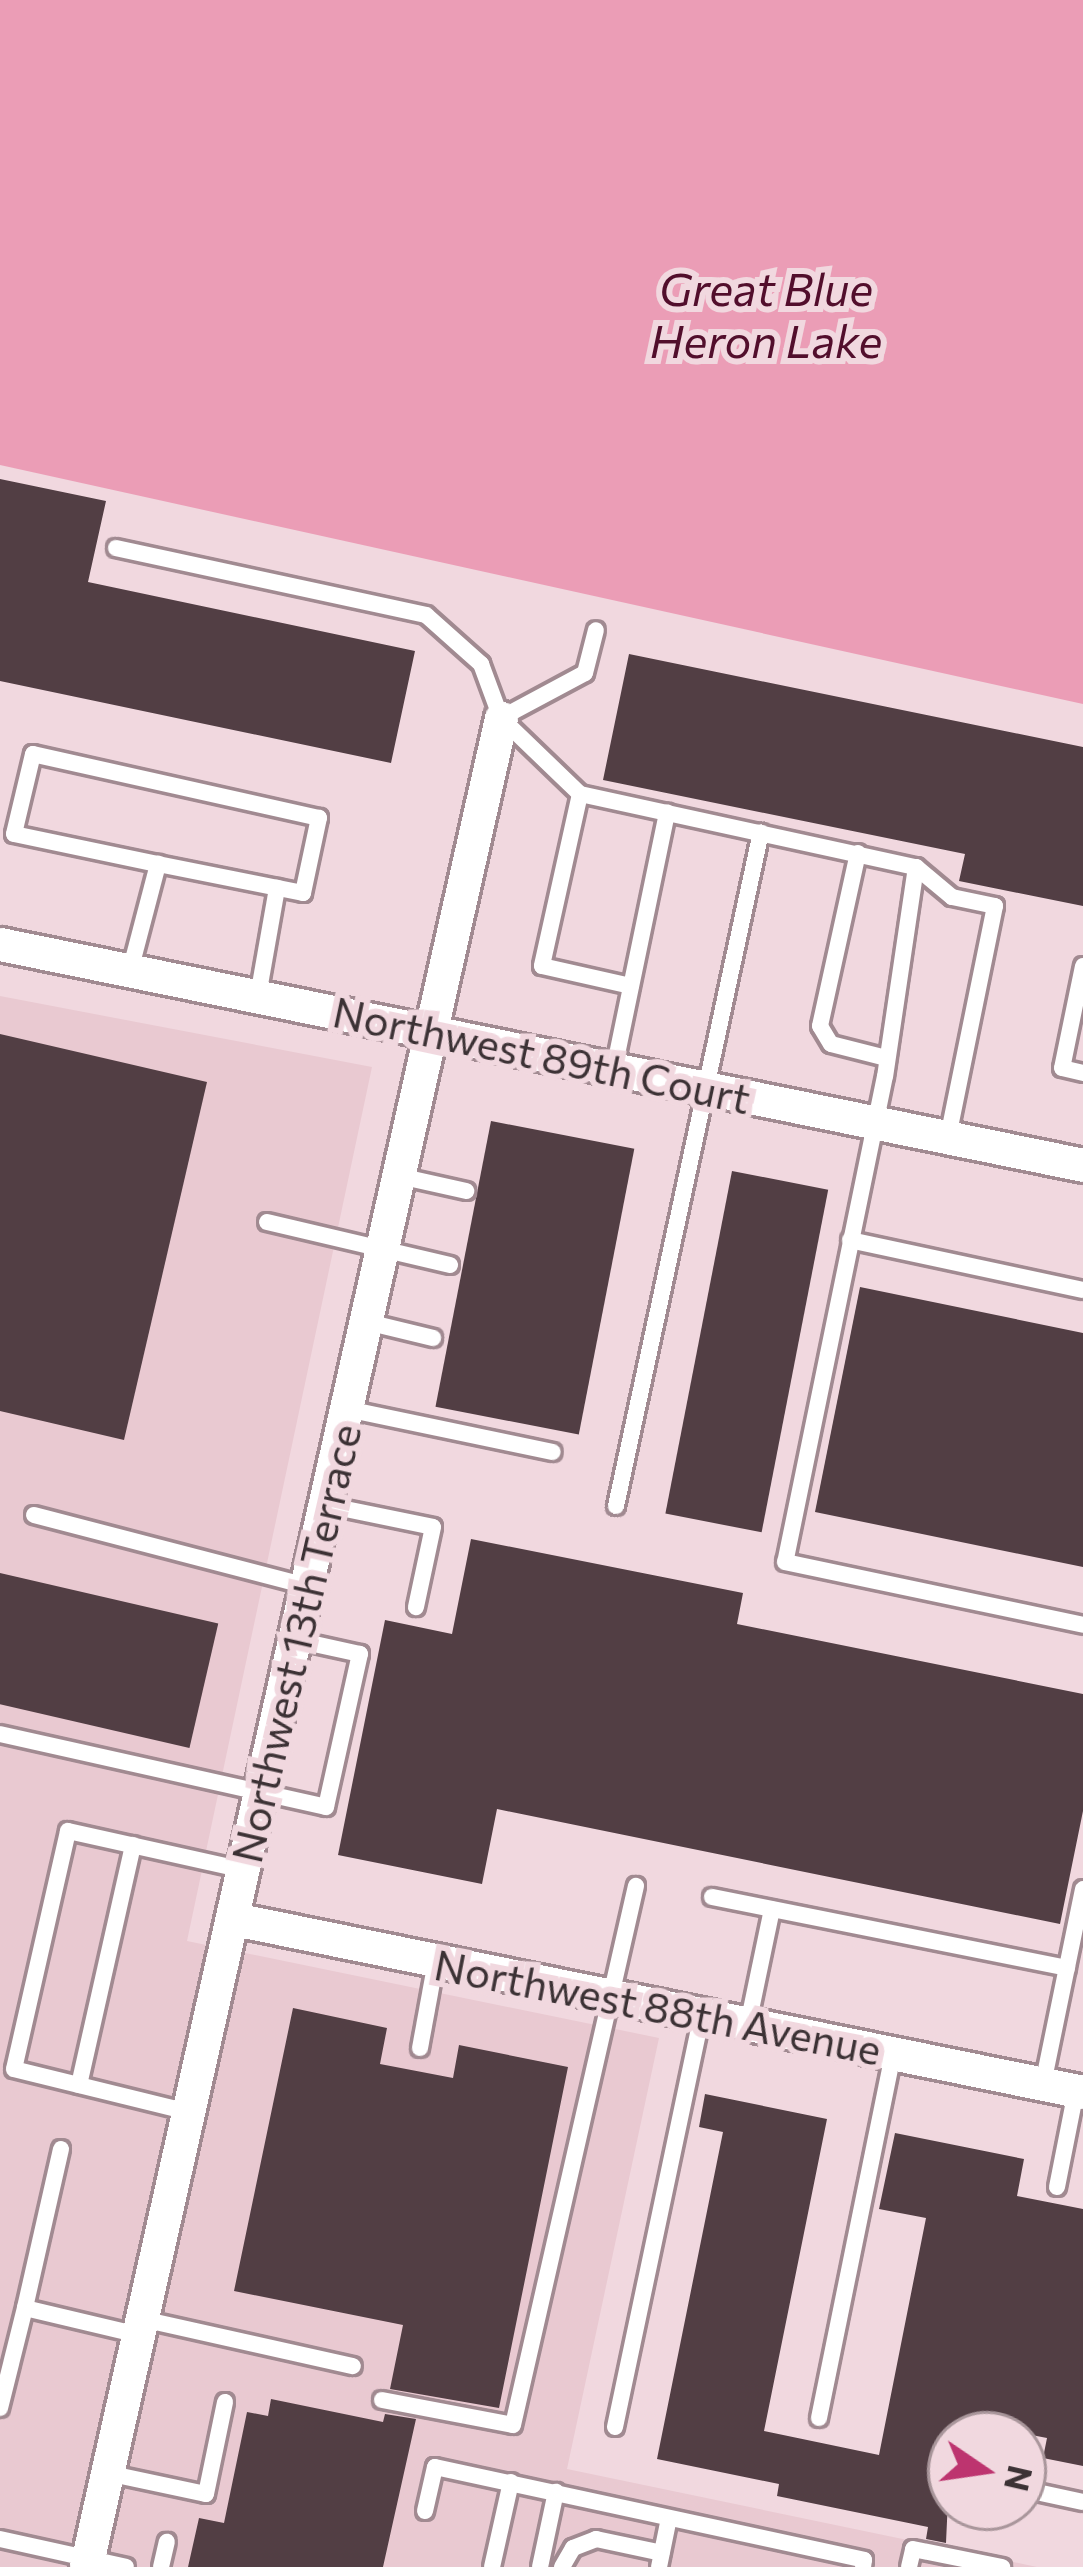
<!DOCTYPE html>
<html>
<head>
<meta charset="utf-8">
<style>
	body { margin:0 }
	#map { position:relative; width:1083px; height:2567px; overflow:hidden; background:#f1d8df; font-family:Commissioner,sans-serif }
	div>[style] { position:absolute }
	.built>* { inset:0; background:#e9c9d1 }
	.water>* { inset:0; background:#eb9db6 }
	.building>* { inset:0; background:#523e44; transform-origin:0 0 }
	.roads { filter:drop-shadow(3px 0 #a18a91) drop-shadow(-3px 0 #a18a91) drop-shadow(0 3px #a18a91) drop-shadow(0 -3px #a18a91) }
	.lane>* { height:16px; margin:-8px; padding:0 8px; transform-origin:8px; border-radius:8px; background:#fff }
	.street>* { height:33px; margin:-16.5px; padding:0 16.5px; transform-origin:16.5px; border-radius:16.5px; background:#fff }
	span { translate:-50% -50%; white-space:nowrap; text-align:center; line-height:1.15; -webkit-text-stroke:12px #f1d8df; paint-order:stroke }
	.street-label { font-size:42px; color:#3c3235 }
	.water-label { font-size:45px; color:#520e2c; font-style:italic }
	.north { position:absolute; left:927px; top:2411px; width:120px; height:120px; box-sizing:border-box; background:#f1d8df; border:3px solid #a9969b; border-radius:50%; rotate:103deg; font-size:33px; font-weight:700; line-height:48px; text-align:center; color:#3c3235 }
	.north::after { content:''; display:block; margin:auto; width:42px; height:54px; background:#bd346f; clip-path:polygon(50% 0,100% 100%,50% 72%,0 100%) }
</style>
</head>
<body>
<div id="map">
	<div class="built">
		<i style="clip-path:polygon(0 996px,372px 1067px,187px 1941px,659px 2038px,567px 2469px,1037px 2567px,0 2567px)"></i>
	</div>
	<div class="water">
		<i style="clip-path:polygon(0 0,1083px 0,1083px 704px,0 465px)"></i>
	</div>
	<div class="building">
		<i style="clip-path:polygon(0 479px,106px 501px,88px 582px,415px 651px,391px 763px,0 681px)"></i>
		<i style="clip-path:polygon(629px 654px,1083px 747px,1083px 906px,959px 881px,965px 854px,603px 780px)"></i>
		<i style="clip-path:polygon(0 1034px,207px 1082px,124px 1440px,0 1411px)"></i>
		<i style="left:491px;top:1121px;width:146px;height:291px;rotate:11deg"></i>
		<i style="left:732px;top:1171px;width:98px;height:349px;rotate:11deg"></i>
		<i style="clip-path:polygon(860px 1287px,1083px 1333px,1083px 1567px,815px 1512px)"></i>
		<i style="clip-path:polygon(471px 1539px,743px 1593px,737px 1624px,1083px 1694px,1083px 1811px,1060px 1924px,497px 1809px,482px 1884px,338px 1855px,385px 1620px,452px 1634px)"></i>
		<i style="left:0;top:1573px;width:224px;height:128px;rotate:13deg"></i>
		<i style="clip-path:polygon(293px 2008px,387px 2028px,380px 2064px,453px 2078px,459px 2045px,568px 2067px,499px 2408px,390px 2389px,403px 2325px,234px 2291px)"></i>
		<i style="clip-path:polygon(705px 2094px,827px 2119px,764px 2431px,879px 2455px,926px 2218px,879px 2209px,895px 2133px,1024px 2159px,1017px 2196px,1083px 2209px,1083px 2466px,1043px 2458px,1047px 2438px,971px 2423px,968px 2435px,951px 2435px,946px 2543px,926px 2539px,928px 2527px,777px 2496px,779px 2484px,657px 2459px,723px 2132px,699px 2127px)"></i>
		<i style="clip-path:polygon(271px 2399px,383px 2422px,385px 2414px,416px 2419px,383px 2567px,188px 2567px,199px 2518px,224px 2523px,247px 2412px,268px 2416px)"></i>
	</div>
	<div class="roads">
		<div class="lane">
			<i style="left:116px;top:548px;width:317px;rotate:12.2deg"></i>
			<i style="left:426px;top:615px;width:74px;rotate:41.7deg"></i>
			<i style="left:481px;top:664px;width:58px;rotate:69.7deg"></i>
			<i style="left:501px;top:718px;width:110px;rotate:43.9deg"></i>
			<i style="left:580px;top:794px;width:344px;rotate:12.3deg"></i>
			<i style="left:916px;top:867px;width:211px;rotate:98.4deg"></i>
			<i style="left:885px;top:1076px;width:496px;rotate:101.6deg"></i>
			<i style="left:785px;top:1562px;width:305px;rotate:11.9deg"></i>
			<i style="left:501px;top:718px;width:95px;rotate:-28.2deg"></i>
			<i style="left:585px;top:673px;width:44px;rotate:-75.7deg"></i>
			<i style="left:580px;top:794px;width:176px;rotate:102.5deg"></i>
			<i style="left:542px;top:966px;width:91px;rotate:12.7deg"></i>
			<i style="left:858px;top:853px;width:177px;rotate:102.4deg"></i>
			<i style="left:820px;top:1026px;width:21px;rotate:59deg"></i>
			<i style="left:831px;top:1044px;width:57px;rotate:14.3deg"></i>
			<i style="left:916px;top:867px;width:47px;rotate:39.8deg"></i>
			<i style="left:952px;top:897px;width:44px;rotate:11.8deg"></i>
			<i style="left:995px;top:906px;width:237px;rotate:101.5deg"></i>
			<i style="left:1083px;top:966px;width:104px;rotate:101.6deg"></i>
			<i style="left:1062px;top:1068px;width:22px;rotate:13deg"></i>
			<i style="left:130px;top:971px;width:111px;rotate:-75.3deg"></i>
			<i style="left:158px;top:864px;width:148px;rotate:11.3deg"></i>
			<i style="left:303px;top:893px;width:77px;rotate:-78deg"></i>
			<i style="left:319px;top:818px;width:293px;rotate:-167.4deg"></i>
			<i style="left:33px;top:754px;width:82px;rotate:103.4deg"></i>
			<i style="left:14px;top:834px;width:147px;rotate:11.8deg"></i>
			<i style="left:258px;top:996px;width:110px;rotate:-80deg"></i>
			<i style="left:614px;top:1069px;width:262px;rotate:-78.3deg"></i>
			<i style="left:399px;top:1176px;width:69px;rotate:12.6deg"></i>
			<i style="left:267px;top:1222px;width:188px;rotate:13.2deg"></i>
			<i style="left:850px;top:1240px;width:238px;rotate:12.1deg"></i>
			<i style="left:367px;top:1322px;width:68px;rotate:13.6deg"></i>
			<i style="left:347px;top:1409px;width:210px;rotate:11.8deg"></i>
			<i style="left:326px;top:1505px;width:109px;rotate:11.6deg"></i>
			<i style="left:433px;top:1527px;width:82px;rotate:102deg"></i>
			<i style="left:616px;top:1506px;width:689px;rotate:-77.86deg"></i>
			<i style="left:34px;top:1515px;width:282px;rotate:14.6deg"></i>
			<i style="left:0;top:1734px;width:334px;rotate:12.6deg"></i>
			<i style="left:326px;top:1807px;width:157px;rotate:-77.5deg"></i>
			<i style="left:360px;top:1654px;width:66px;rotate:-167.7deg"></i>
			<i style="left:712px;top:1897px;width:362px;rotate:11.3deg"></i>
			<i style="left:748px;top:2024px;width:117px;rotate:-78.2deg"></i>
			<i style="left:420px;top:2048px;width:88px;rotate:-79.6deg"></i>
			<i style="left:1043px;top:2084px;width:199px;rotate:-78.4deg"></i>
			<i style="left:79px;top:2085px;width:246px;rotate:-77.3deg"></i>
			<i style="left:189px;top:2112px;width:180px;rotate:-166.2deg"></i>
			<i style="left:14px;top:2069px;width:244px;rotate:-77.2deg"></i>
			<i style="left:68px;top:1831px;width:180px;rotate:12.5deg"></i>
			<i style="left:61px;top:2149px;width:163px;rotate:102.8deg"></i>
			<i style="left:25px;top:2308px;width:117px;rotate:13.3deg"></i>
			<i style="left:1057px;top:2187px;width:98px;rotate:-78.8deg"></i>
			<i style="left:142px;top:2319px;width:216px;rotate:12.6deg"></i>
			<i style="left:382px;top:2400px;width:133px;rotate:10.8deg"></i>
			<i style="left:513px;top:2425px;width:553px;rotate:-77.15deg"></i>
			<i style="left:0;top:2408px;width:103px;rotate:-76deg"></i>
			<i style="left:819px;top:2418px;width:372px;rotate:-78.5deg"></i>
			<i style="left:615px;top:2427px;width:421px;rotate:-78.1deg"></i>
			<i style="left:107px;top:2473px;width:101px;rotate:12deg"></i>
			<i style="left:206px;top:2494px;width:94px;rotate:-78.3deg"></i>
			<i style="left:1023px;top:2489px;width:61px;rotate:12.2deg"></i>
			<i style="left:425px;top:2511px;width:45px;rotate:-77.2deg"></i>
			<i style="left:435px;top:2467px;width:439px;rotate:12.2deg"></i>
			<i style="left:864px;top:2560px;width:7px;rotate:98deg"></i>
			<i style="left:0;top:2539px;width:129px;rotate:12.5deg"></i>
			<i style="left:161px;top:2567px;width:26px;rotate:-77deg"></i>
			<i style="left:492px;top:2567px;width:87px;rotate:-77.4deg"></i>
			<i style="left:540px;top:2567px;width:77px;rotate:-78deg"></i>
			<i style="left:562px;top:2567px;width:22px;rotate:-60deg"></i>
			<i style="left:573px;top:2548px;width:25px;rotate:-21deg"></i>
			<i style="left:596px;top:2539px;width:67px;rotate:12deg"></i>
			<i style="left:659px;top:2567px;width:50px;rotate:-78.5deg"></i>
			<i style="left:909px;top:2567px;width:18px;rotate:-77deg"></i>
			<i style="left:913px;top:2549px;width:91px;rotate:11.4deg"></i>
		</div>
		<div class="street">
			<i style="left:0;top:944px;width:1105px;rotate:11.53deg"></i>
			<i style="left:234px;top:1919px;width:866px;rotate:11.52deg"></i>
			<i style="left:86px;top:2567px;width:1895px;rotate:-77.35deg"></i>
		</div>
	</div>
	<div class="street-label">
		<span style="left:542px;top:1054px;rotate:12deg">Northwest 89th Court</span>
		<span style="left:295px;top:1643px;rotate:-77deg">Northwest 13th Terrace</span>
		<span style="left:658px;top:2006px;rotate:11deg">Northwest 88th Avenue</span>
	</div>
	<div class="water-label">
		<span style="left:766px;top:314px">Great Blue<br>Heron Lake</span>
	</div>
	<div class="north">N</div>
</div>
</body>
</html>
